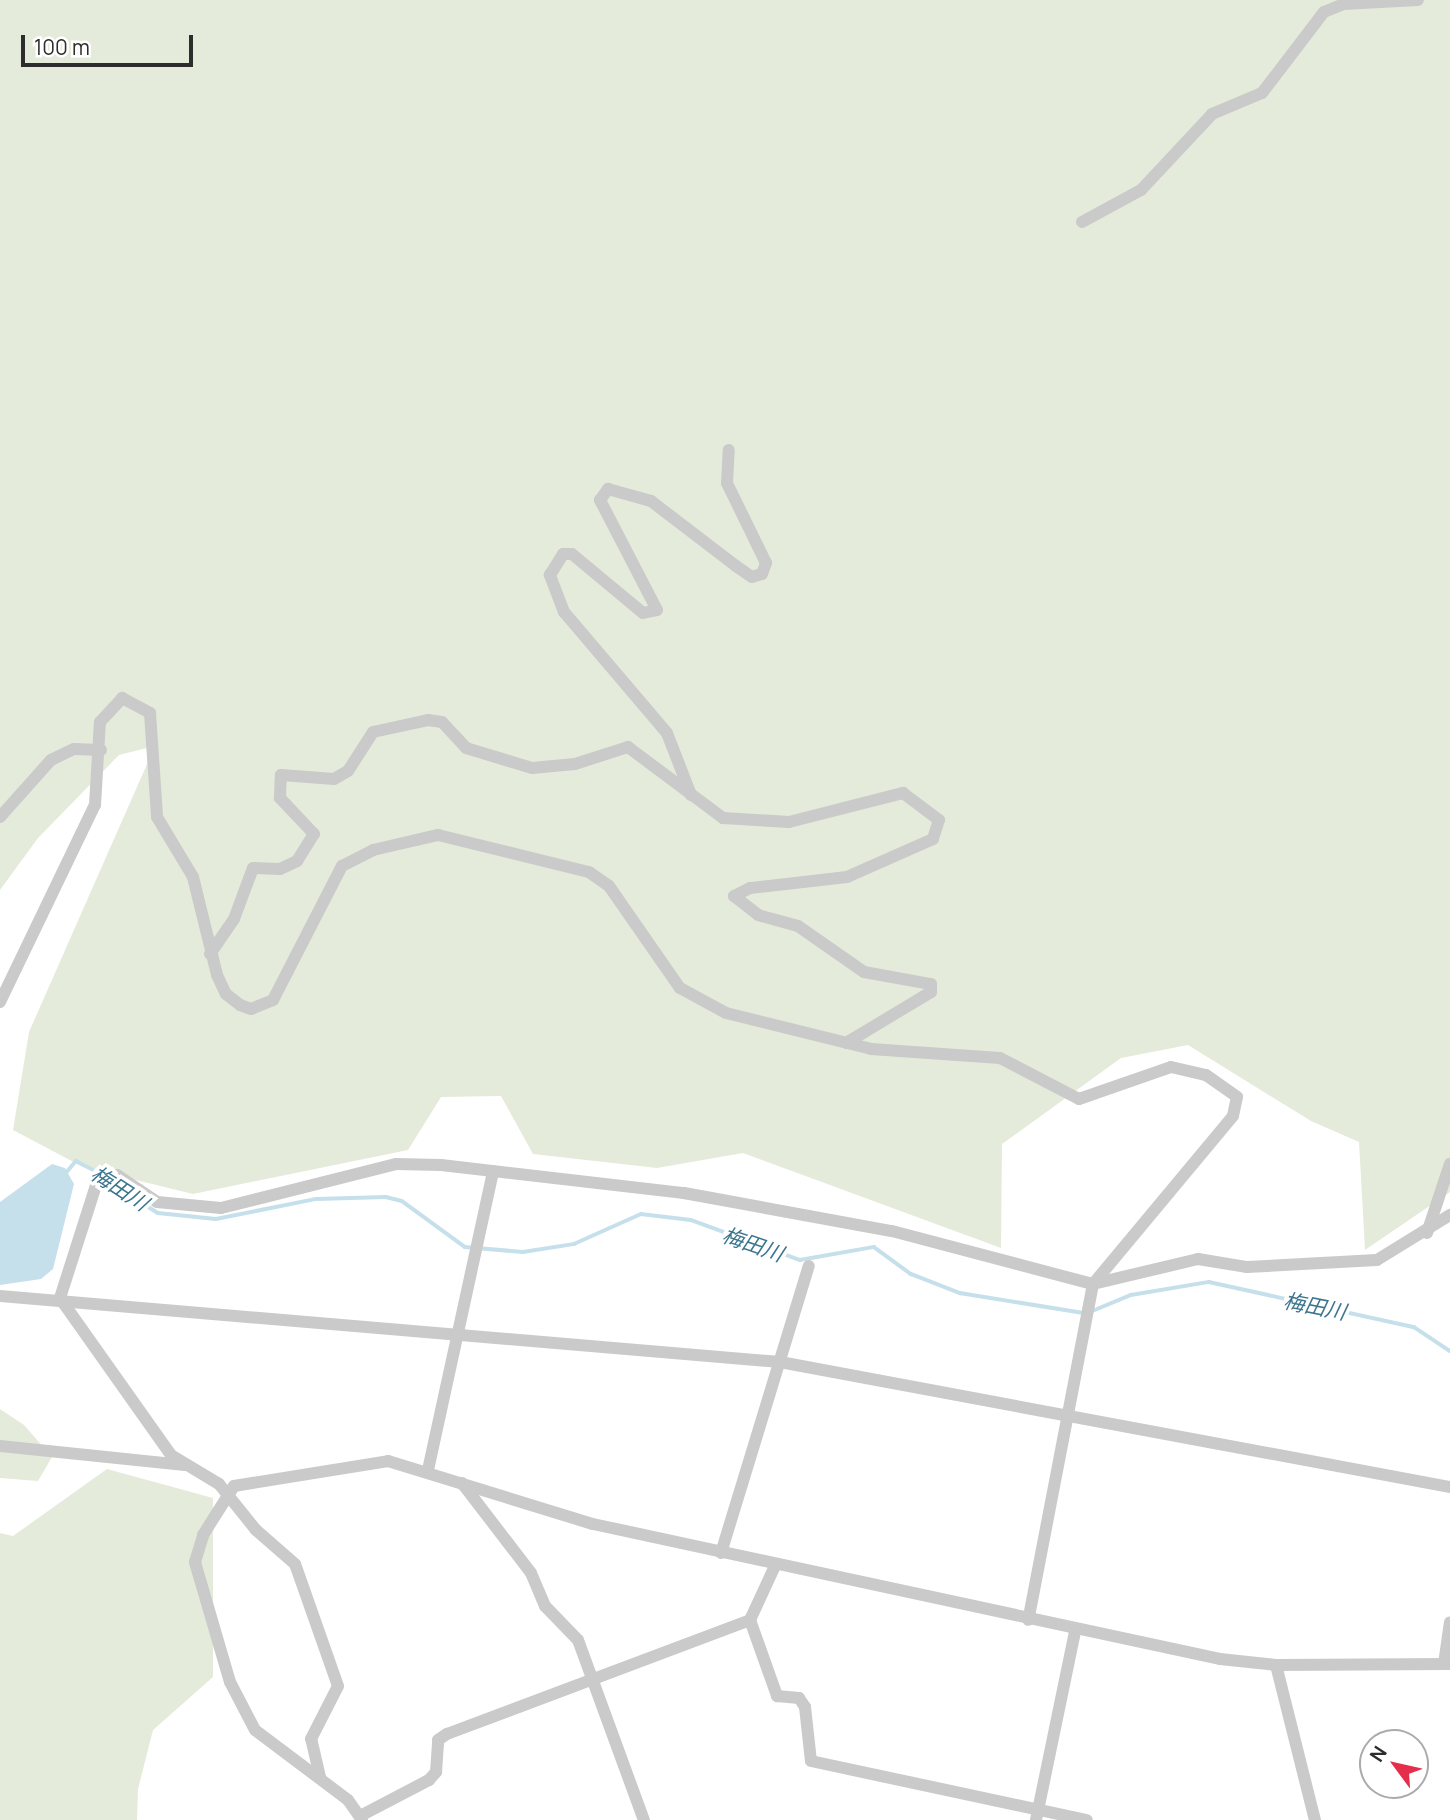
<!DOCTYPE html>
<html>
<head>
<meta charset="utf-8">
<style>
	body { margin:0 }
	#map { position:relative; width:1450px; height:1820px; overflow:hidden; background:#fff; font-family:Manrope,"Noto Sans JP",sans-serif }
	div>[style] { position:absolute }
	.green>* { inset:0; background:#e5ebda }
	.water>* { inset:0; background:#c6e0eb }
	.stream>* { height:3.5px; margin:-1.75px; padding:0 1.75px; transform-origin:1.75px; border-radius:1.75px; background:#c6e0eb }
	.minor>* { height:12px; margin:-6px; padding:0 6px; transform-origin:6px; border-radius:6px; background:#cacaca }
	span { translate:-50% -50%; white-space:nowrap; text-align:center; line-height:1.15; -webkit-text-stroke:7px #fff; paint-order:stroke }
	.water-label { font-size:21px; color:#3b768f; font-style:italic }
	.north { position:absolute; left:1359px; top:1729px; width:70px; height:70px; box-sizing:border-box; background:#fff; border:2px solid #ababab; border-radius:50%; rotate:303deg; font-size:19px; font-weight:700; line-height:28px; text-align:center; color:#2d2d2d }
	.north::after { content:''; display:block; margin:auto; width:24px; height:32px; background:#e52e4c; clip-path:polygon(50% 0,100% 100%,50% 72%,0 100%) }
	.scale { position:absolute; left:21px; top:35px; width:172px; height:32px; box-sizing:border-box; border:4px solid #2d2d2d; border-top:0; padding-left:9px; font-size:21px; line-height:24px; white-space:nowrap; color:#2d2d2d; -webkit-text-stroke:5px #fff; paint-order:stroke }
</style>
</head>
<body>
<div id="map">
	<div class="green">
		<i style="clip-path:polygon(0 0,1450px 0,1450px 1192px,1365px 1250px,1359px 1142px,1311px 1121px,1188px 1045px,1121px 1058px,1002px 1144px,1001px 1248px,743px 1153px,657px 1168px,533px 1154px,501px 1096px,441px 1097px,408px 1150px,193px 1194px,83px 1167px,13px 1130px,29px 1032px,155px 746px,119px 755px,38px 838px,0 890px)"></i>
		<i style="clip-path:polygon(0 1409px,24px 1425px,52px 1457px,38px 1481px,0 1478px)"></i>
		<i style="clip-path:polygon(107px 1469px,213px 1498px,213px 1677px,153px 1730px,138px 1789px,137px 1820px,0 1820px,0 1533px,13px 1536px)"></i>
	</div>
	<div class="water">
		<i style="clip-path:polygon(52px 1164px,65px 1168px,74px 1184px,53px 1269px,41px 1279px,0 1285px,0 1202px)"></i>
	</div>
	<div class="stream">
		<i style="left:65px;top:1174px;width:17px;rotate:-50deg"></i>
		<i style="left:76px;top:1161px;width:27px;rotate:27deg"></i>
		<i style="left:108px;top:1181px;width:59px;rotate:32.6deg"></i>
		<i style="left:158px;top:1213px;width:58px;rotate:5.9deg"></i>
		<i style="left:216px;top:1219px;width:102px;rotate:-11.3deg"></i>
		<i style="left:316px;top:1199px;width:70px;rotate:-1.6deg"></i>
		<i style="left:386px;top:1197px;width:16px;rotate:14deg"></i>
		<i style="left:402px;top:1201px;width:78px;rotate:36.1deg"></i>
		<i style="left:465px;top:1247px;width:58px;rotate:4.9deg"></i>
		<i style="left:523px;top:1252px;width:52px;rotate:-8.9deg"></i>
		<i style="left:574px;top:1244px;width:73px;rotate:-24.1deg"></i>
		<i style="left:641px;top:1214px;width:50px;rotate:6.8deg"></i>
		<i style="left:691px;top:1220px;width:116px;rotate:20.2deg"></i>
		<i style="left:800px;top:1260px;width:75px;rotate:-10deg"></i>
		<i style="left:874px;top:1247px;width:46px;rotate:36.1deg"></i>
		<i style="left:911px;top:1274px;width:53px;rotate:21.2deg"></i>
		<i style="left:960px;top:1293px;width:125px;rotate:9.2deg"></i>
		<i style="left:1090px;top:1312px;width:44px;rotate:-22.5deg"></i>
		<i style="left:1131px;top:1295px;width:79px;rotate:-9.5deg"></i>
		<i style="left:1209px;top:1282px;width:210px;rotate:12.4deg"></i>
		<i style="left:1414px;top:1327px;width:43px;rotate:33.7deg"></i>
	</div>
	<div class="minor">
		<i style="left:1082px;top:222px;width:67px;rotate:-28.5deg"></i>
		<i style="left:1141px;top:190px;width:104px;rotate:-46.9deg"></i>
		<i style="left:1212px;top:114px;width:54px;rotate:-22.8deg"></i>
		<i style="left:1262px;top:93px;width:102px;rotate:-52.6deg"></i>
		<i style="left:1324px;top:12px;width:22px;rotate:-22deg"></i>
		<i style="left:1344px;top:4px;width:74px;rotate:-3.1deg"></i>
		<i style="left:691px;top:795px;width:66px;rotate:-111.2deg"></i>
		<i style="left:667px;top:733px;width:159px;rotate:-130.4deg"></i>
		<i style="left:564px;top:612px;width:40px;rotate:-111deg"></i>
		<i style="left:550px;top:575px;width:25px;rotate:-58deg"></i>
		<i style="left:563px;top:554px;width:9px"></i>
		<i style="left:572px;top:554px;width:92px;rotate:39.7deg"></i>
		<i style="left:643px;top:613px;width:14px;rotate:-12deg"></i>
		<i style="left:657px;top:610px;width:124px;rotate:-117.4deg"></i>
		<i style="left:600px;top:500px;width:14px;rotate:-54deg"></i>
		<i style="left:608px;top:489px;width:45px;rotate:15.6deg"></i>
		<i style="left:651px;top:501px;width:107px;rotate:37.4deg"></i>
		<i style="left:736px;top:566px;width:19px;rotate:35deg"></i>
		<i style="left:752px;top:577px;width:10px;rotate:-17deg"></i>
		<i style="left:762px;top:574px;width:12px;rotate:-70deg"></i>
		<i style="left:766px;top:563px;width:89px;rotate:-116deg"></i>
		<i style="left:727px;top:483px;width:33px;rotate:-87deg"></i>
		<i style="left:0;top:817px;width:76px;rotate:-48.2deg"></i>
		<i style="left:51px;top:760px;width:25px;rotate:-26deg"></i>
		<i style="left:74px;top:749px;width:27px;rotate:2deg"></i>
		<i style="left:210px;top:954px;width:42px;rotate:-55.6deg"></i>
		<i style="left:234px;top:919px;width:54px;rotate:-69.6deg"></i>
		<i style="left:253px;top:868px;width:27px;rotate:2deg"></i>
		<i style="left:280px;top:869px;width:19px;rotate:-25deg"></i>
		<i style="left:297px;top:861px;width:32px;rotate:-58deg"></i>
		<i style="left:314px;top:834px;width:50px;rotate:-133.4deg"></i>
		<i style="left:280px;top:798px;width:23px;rotate:-88deg"></i>
		<i style="left:281px;top:775px;width:53px;rotate:4.3deg"></i>
		<i style="left:334px;top:779px;width:16px;rotate:-30deg"></i>
		<i style="left:348px;top:771px;width:46px;rotate:-57.3deg"></i>
		<i style="left:373px;top:732px;width:56px;rotate:-12.3deg"></i>
		<i style="left:428px;top:720px;width:14px;rotate:8deg"></i>
		<i style="left:442px;top:722px;width:35px;rotate:47deg"></i>
		<i style="left:466px;top:748px;width:69px;rotate:16.9deg"></i>
		<i style="left:532px;top:768px;width:43px;rotate:-5.3deg"></i>
		<i style="left:575px;top:764px;width:56px;rotate:-17.8deg"></i>
		<i style="left:628px;top:747px;width:119px;rotate:36.8deg"></i>
		<i style="left:723px;top:818px;width:66px;rotate:3.5deg"></i>
		<i style="left:789px;top:822px;width:118px;rotate:-14.3deg"></i>
		<i style="left:903px;top:793px;width:45px;rotate:36.9deg"></i>
		<i style="left:939px;top:820px;width:20px;rotate:108deg"></i>
		<i style="left:933px;top:839px;width:94px;rotate:156.2deg"></i>
		<i style="left:847px;top:877px;width:98px;rotate:173.5deg"></i>
		<i style="left:750px;top:888px;width:18px;rotate:153deg"></i>
		<i style="left:734px;top:896px;width:31px;rotate:38deg"></i>
		<i style="left:758px;top:915px;width:41px;rotate:15.4deg"></i>
		<i style="left:798px;top:926px;width:80px;rotate:34.9deg"></i>
		<i style="left:864px;top:972px;width:68px;rotate:10.2deg"></i>
		<i style="left:931px;top:984px;width:8px;rotate:90deg"></i>
		<i style="left:931px;top:992px;width:99px;rotate:149deg"></i>
		<i style="left:0;top:1002px;width:219px;rotate:-64.3deg"></i>
		<i style="left:95px;top:805px;width:83px;rotate:-86.6deg"></i>
		<i style="left:100px;top:722px;width:33px;rotate:-47deg"></i>
		<i style="left:122px;top:698px;width:32px;rotate:28deg"></i>
		<i style="left:150px;top:713px;width:104px;rotate:86.1deg"></i>
		<i style="left:157px;top:817px;width:70px;rotate:59deg"></i>
		<i style="left:193px;top:877px;width:101px;rotate:76.2deg"></i>
		<i style="left:217px;top:975px;width:21px;rotate:65deg"></i>
		<i style="left:226px;top:994px;width:18px;rotate:38deg"></i>
		<i style="left:240px;top:1005px;width:12px;rotate:20deg"></i>
		<i style="left:251px;top:1009px;width:24px;rotate:-22deg"></i>
		<i style="left:273px;top:1000px;width:151px;rotate:-62.8deg"></i>
		<i style="left:342px;top:866px;width:35px;rotate:-27deg"></i>
		<i style="left:373px;top:850px;width:67px;rotate:-13deg"></i>
		<i style="left:438px;top:835px;width:155px;rotate:13.8deg"></i>
		<i style="left:589px;top:872px;width:24px;rotate:35deg"></i>
		<i style="left:609px;top:886px;width:124px;rotate:55.2deg"></i>
		<i style="left:680px;top:988px;width:52px;rotate:28.5deg"></i>
		<i style="left:726px;top:1013px;width:149px;rotate:13.9deg"></i>
		<i style="left:871px;top:1049px;width:129px;rotate:4deg"></i>
		<i style="left:1000px;top:1058px;width:89px;rotate:27.4deg"></i>
		<i style="left:1079px;top:1099px;width:97px;rotate:-19.2deg"></i>
		<i style="left:1171px;top:1067px;width:36px;rotate:13deg"></i>
		<i style="left:1206px;top:1075px;width:38px;rotate:35deg"></i>
		<i style="left:1237px;top:1097px;width:19px;rotate:102deg"></i>
		<i style="left:1233px;top:1116px;width:219px;rotate:129.8deg"></i>
		<i style="left:1093px;top:1284px;width:342px;rotate:100.9deg"></i>
		<i style="left:1427px;top:1233px;width:73px;rotate:-71.6deg"></i>
		<i style="left:0;top:1296px;width:783px;rotate:4.84deg"></i>
		<i style="left:780px;top:1362px;width:682px;rotate:10.57deg"></i>
		<i style="left:0;top:1446px;width:186px;rotate:5.9deg"></i>
		<i style="left:428px;top:1470px;width:306px;rotate:-77.7deg"></i>
		<i style="left:462px;top:1483px;width:113px;rotate:52.5deg"></i>
		<i style="left:531px;top:1573px;width:36px;rotate:67deg"></i>
		<i style="left:545px;top:1606px;width:47px;rotate:45.9deg"></i>
		<i style="left:578px;top:1640px;width:192px;rotate:69.9deg"></i>
		<i style="left:721px;top:1553px;width:300px;rotate:-73deg"></i>
		<i style="left:750px;top:1620px;width:81px;rotate:70.4deg"></i>
		<i style="left:777px;top:1696px;width:22px;rotate:5deg"></i>
		<i style="left:799px;top:1698px;width:11px;rotate:56deg"></i>
		<i style="left:805px;top:1707px;width:54px;rotate:83.7deg"></i>
		<i style="left:811px;top:1761px;width:282px;rotate:12.1deg"></i>
		<i style="left:1444px;top:1664px;width:42px;rotate:-81.9deg"></i>
		<i style="left:1276px;top:1665px;width:160px;rotate:75.9deg"></i>
		<i style="left:320px;top:1777px;width:39px;rotate:-103deg"></i>
		<i style="left:311px;top:1739px;width:59px;rotate:-63deg"></i>
		<i style="left:338px;top:1686px;width:129px;rotate:-109.4deg"></i>
		<i style="left:295px;top:1564px;width:52px;rotate:-138.9deg"></i>
		<i style="left:256px;top:1530px;width:59px;rotate:-128.8deg"></i>
		<i style="left:219px;top:1484px;width:56px;rotate:-148.9deg"></i>
		<i style="left:171px;top:1455px;width:192px;rotate:-125.3deg"></i>
		<i style="left:60px;top:1298px;width:128px;rotate:-72.3deg"></i>
		<i style="left:99px;top:1176px;width:18px;rotate:-3deg"></i>
		<i style="left:117px;top:1175px;width:48px;rotate:34deg"></i>
		<i style="left:157px;top:1202px;width:64px;rotate:5.4deg"></i>
		<i style="left:221px;top:1208px;width:180px;rotate:-14.1deg"></i>
		<i style="left:396px;top:1164px;width:45px;rotate:1.3deg"></i>
		<i style="left:441px;top:1165px;width:245px;rotate:6.6deg"></i>
		<i style="left:684px;top:1193px;width:211px;rotate:10.4deg"></i>
		<i style="left:892px;top:1231px;width:208px;rotate:14.8deg"></i>
		<i style="left:1093px;top:1284px;width:108px;rotate:-13.4deg"></i>
		<i style="left:1198px;top:1259px;width:50px;rotate:9.3deg"></i>
		<i style="left:1247px;top:1267px;width:130px;rotate:-3.1deg"></i>
		<i style="left:1377px;top:1260px;width:86px;rotate:-31.7deg"></i>
		<i style="left:360px;top:1816px;width:78px;rotate:-27.6deg"></i>
		<i style="left:429px;top:1780px;width:11px;rotate:-49deg"></i>
		<i style="left:436px;top:1772px;width:32px;rotate:-86deg"></i>
		<i style="left:438px;top:1740px;width:11px;rotate:-34deg"></i>
		<i style="left:447px;top:1734px;width:324px;rotate:-20.6deg"></i>
		<i style="left:750px;top:1620px;width:60px;rotate:-65.2deg"></i>
		<i style="left:362px;top:1820px;width:24px;rotate:-125deg"></i>
		<i style="left:348px;top:1800px;width:116px;rotate:-143deg"></i>
		<i style="left:255px;top:1730px;width:54px;rotate:-117.5deg"></i>
		<i style="left:230px;top:1682px;width:125px;rotate:-106.3deg"></i>
		<i style="left:195px;top:1562px;width:28px;rotate:-73deg"></i>
		<i style="left:203px;top:1535px;width:58px;rotate:-57.7deg"></i>
		<i style="left:234px;top:1486px;width:156px;rotate:-9.2deg"></i>
		<i style="left:388px;top:1461px;width:214px;rotate:17.1deg"></i>
		<i style="left:593px;top:1524px;width:641px;rotate:12.15deg"></i>
		<i style="left:1220px;top:1659px;width:56px;rotate:6.1deg"></i>
		<i style="left:1276px;top:1665px;width:174px;rotate:-0.3deg"></i>
		<i style="left:1036px;top:1820px;width:193px;rotate:-78.3deg"></i>
	</div>
	<div class="water-label">
		<span style="left:120px;top:1188px;rotate:33deg">梅田川</span>
		<span style="left:753px;top:1244px;rotate:19deg">梅田川</span>
		<span style="left:1315px;top:1306px;rotate:11deg">梅田川</span>
	</div>
	<div class="north">N</div>
	<div class="scale">100 m</div>
</div>
</body>
</html>
